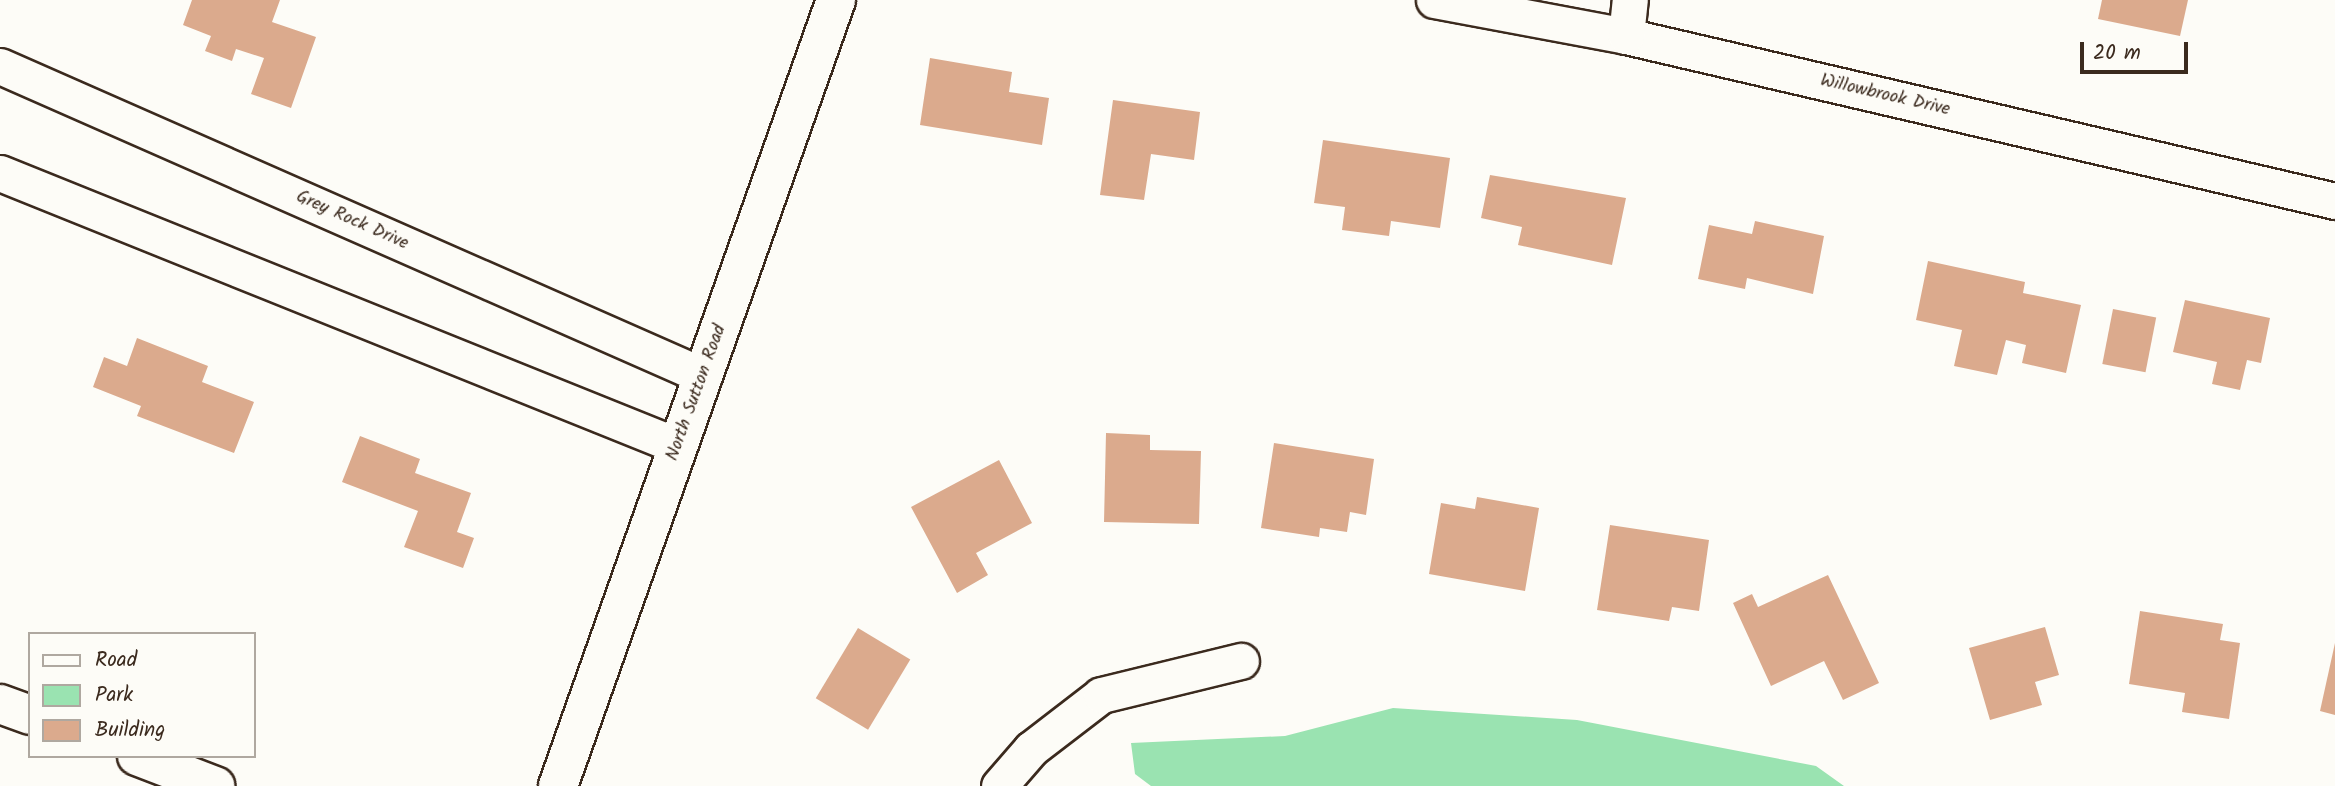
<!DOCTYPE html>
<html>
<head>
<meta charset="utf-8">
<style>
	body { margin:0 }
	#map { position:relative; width:2335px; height:786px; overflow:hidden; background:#fdfcf7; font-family:Kalam,sans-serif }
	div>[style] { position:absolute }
	.green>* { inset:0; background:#9ae3b1 }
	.building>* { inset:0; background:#dbaa8d; transform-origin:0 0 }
	.roads { filter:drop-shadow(2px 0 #3b2a1e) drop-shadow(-2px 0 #3b2a1e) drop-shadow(0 2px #3b2a1e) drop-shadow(0 -2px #3b2a1e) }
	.street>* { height:35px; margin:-17.5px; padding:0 17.5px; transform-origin:17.5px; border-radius:17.5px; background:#fdfcf7 }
	.secondary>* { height:38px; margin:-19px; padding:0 19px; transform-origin:19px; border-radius:19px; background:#fdfcf7 }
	span { translate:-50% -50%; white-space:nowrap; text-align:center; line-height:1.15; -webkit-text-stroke:6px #fdfcf7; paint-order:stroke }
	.street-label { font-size:18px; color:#3b2a1e }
	.legend { position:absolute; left:28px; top:632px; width:228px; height:126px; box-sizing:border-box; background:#fdfcf7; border:2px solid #afa8a0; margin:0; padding:9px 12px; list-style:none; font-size:21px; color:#3b2a1e }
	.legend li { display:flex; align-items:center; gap:14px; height:35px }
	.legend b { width:35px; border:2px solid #afa8a0 }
	.scale { position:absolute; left:2080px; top:42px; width:108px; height:32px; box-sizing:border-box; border:4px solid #3b2a1e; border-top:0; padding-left:9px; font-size:21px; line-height:24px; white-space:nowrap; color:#3b2a1e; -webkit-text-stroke:5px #fdfcf7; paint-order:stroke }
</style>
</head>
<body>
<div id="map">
	<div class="green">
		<i style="clip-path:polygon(1393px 708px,1577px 720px,1816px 766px,1844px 786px,1151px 786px,1135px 774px,1131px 743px,1285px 736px)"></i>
	</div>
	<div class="building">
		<i style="clip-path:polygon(192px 0,280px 0,272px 22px,316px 37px,291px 108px,251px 94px,264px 58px,236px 49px,232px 61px,205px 51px,211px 36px,183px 25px)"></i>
		<i style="clip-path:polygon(2102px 0,2188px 0,2180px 36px,2098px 19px)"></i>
		<i style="clip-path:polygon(930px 58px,1012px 72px,1009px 92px,1049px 98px,1042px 145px,920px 125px)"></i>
		<i style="clip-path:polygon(1113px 100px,1200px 112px,1194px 160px,1151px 154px,1144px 200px,1100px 195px)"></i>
		<i style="clip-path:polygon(1323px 140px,1450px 158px,1440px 228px,1391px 221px,1389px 236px,1342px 230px,1345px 207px,1314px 203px)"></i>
		<i style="clip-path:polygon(1490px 175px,1626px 198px,1612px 265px,1518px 245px,1522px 227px,1481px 218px)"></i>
		<i style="clip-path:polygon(1755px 221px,1824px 236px,1813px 294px,1747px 278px,1745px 289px,1698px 279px,1709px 225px,1752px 234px)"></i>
		<i style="clip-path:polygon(1928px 261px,2025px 282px,2023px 293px,2081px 305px,2066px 373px,2022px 363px,2026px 345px,2006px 340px,1997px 375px,1954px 366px,1962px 330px,1916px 320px)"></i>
		<i style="clip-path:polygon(2185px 300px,2270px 318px,2261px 363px,2247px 360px,2240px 390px,2212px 384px,2217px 362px,2173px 352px)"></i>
		<i style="left:2113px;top:309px;width:44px;height:56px;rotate:11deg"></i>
		<i style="clip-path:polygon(137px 338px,208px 366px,202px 382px,254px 402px,234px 453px,137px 416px,141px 406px,93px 387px,104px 357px,127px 366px)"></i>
		<i style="clip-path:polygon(1106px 433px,1150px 435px,1150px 450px,1201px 451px,1199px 524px,1104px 522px)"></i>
		<i style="clip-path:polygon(360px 436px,420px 459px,415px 473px,471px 493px,457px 532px,474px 538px,463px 568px,404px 547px,418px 511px,342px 482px)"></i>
		<i style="clip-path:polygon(1274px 443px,1374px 459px,1366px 515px,1350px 512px,1347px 532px,1320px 528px,1319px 537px,1261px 528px)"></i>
		<i style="clip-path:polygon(999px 460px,1032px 523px,976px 553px,988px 575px,957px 593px,911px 507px)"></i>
		<i style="clip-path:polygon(1477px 497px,1539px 508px,1525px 591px,1429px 574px,1441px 503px,1475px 509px)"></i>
		<i style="clip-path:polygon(1610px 525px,1709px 540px,1699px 611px,1672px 607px,1669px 621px,1597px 610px)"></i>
		<i style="clip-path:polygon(1828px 575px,1879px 683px,1843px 700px,1824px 661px,1771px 686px,1733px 603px,1752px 594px,1758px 607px)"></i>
		<i style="clip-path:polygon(2140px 611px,2223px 624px,2220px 640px,2240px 643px,2229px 719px,2182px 712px,2185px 693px,2129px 684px)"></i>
		<i style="clip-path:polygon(2045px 627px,2059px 675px,2035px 682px,2042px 705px,1990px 720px,1969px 648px)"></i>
		<i style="left:858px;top:628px;width:61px;height:82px;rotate:31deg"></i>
		<i style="clip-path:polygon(2335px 643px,2335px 715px,2320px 711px)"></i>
	</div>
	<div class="roads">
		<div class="street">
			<i style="left:1434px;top:0;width:195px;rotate:10.6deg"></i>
			<i style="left:1626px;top:36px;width:728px;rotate:13.1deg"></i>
			<i style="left:1626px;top:36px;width:36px;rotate:-84deg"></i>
			<i style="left:0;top:66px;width:769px;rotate:23.77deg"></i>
			<i style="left:0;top:173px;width:731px;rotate:21.93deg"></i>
			<i style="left:999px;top:786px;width:49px;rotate:-49.1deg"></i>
			<i style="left:1031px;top:749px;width:88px;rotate:-37.6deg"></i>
			<i style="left:1101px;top:695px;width:144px;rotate:-13.7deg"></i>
		</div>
		<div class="secondary">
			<i style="left:0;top:704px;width:32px;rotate:20deg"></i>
			<i style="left:137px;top:756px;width:84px;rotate:21deg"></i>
			<i style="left:558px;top:786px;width:834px;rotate:-70.52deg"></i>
		</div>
	</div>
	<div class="street-label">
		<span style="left:1885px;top:96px;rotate:13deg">Willowbrook Drive</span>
		<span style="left:352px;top:221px;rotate:24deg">Grey Rock Drive</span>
		<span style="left:697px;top:393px;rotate:-70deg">North Sutton Road</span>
	</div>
	<ul class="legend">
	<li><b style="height:9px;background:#fdfcf7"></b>Road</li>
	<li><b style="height:19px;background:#9ae3b1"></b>Park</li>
	<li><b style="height:19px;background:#dbaa8d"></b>Building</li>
	</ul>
	<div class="scale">20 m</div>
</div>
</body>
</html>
